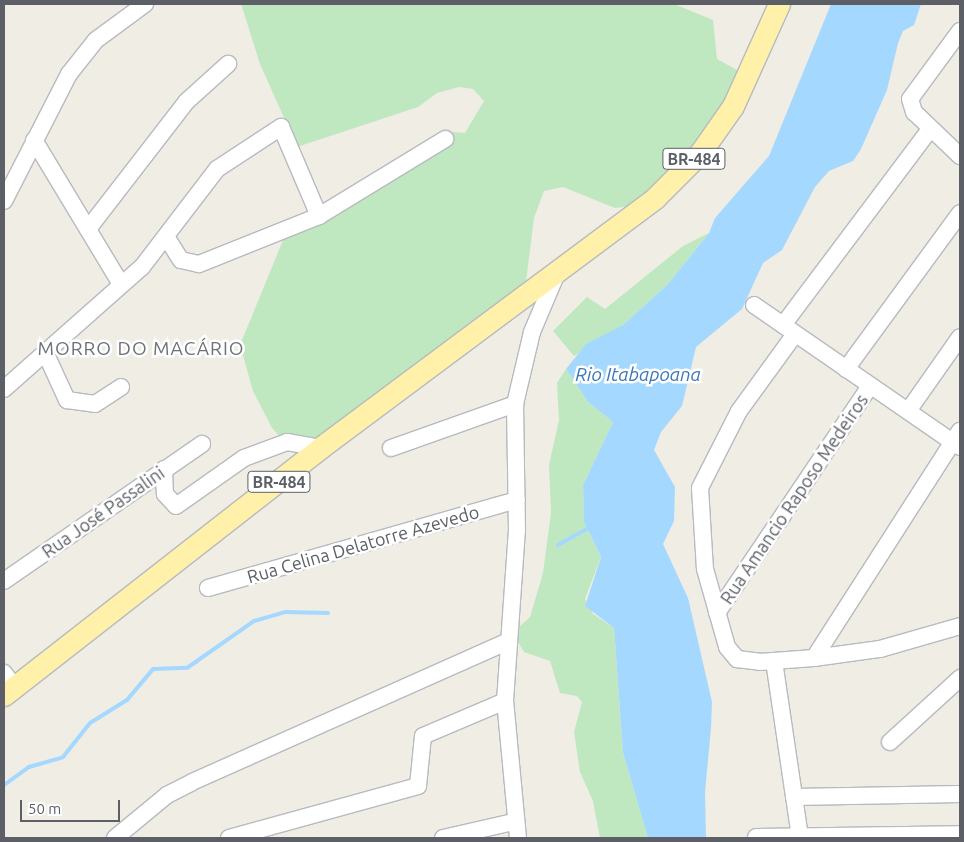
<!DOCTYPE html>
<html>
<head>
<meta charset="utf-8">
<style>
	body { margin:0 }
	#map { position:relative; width:964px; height:842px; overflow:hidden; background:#efede4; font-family:Ubuntu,sans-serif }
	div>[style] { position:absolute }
	.green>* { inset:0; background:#c0e8c0 }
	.water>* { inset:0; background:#a5d8ff }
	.stream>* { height:4px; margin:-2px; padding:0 2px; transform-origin:2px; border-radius:2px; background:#a5d8ff }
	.roads { filter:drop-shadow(1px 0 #b7babf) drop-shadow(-1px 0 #b7babf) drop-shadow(0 1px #b7babf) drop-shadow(0 -1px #b7babf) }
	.minor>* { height:16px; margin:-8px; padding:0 8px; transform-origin:8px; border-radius:8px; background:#fff }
	.major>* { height:21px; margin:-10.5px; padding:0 10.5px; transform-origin:10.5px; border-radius:10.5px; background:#fff1aa }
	span { translate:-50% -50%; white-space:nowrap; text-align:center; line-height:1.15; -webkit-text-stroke:5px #fff; paint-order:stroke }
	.shield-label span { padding:1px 4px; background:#fff; border:1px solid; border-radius:4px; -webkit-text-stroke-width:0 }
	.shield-label { font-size:16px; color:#5c6066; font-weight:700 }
	.street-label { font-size:18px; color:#5c6066 }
	.neighbourhood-label { font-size:19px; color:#6d7278; letter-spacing:1px }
	.water-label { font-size:19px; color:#3d78b6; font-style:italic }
	.frame { position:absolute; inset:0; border:5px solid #5c6066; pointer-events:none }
	.scale { position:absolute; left:20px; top:800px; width:100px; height:22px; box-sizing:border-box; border:2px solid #5c6066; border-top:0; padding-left:6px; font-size:15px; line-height:18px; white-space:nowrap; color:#5c6066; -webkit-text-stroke:4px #fff; paint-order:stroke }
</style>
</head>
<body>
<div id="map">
	<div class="green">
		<i style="clip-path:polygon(241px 4px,674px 4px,713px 20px,717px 59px,748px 76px,647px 204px,615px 208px,563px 187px,544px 191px,534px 218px,525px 290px,382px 401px,293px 451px,272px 428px,253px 391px,240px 345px,288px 228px,434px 140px,453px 132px,465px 133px,484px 101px,473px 89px,459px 87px,437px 93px,418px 107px,297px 147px,260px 64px)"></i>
		<i style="clip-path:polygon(709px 233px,668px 284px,623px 325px,574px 356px,553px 331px,587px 297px,605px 309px,683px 246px)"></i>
		<i style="clip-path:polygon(566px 369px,588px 402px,613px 422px,583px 485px,584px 522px,601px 557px,585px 599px,593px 614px,614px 628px,623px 753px,648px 838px,600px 838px,593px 801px,580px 772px,574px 732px,582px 702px,577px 696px,560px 693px,550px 661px,524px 652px,518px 642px,519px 627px,530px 617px,543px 573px,551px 513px,549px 465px,559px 420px,557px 383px)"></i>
	</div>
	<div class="water">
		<i style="clip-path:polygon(831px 4px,921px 4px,914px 25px,903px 31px,898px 43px,887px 90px,861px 149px,853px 161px,829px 171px,815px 187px,782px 250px,763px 263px,742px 309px,696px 347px,682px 406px,661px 432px,654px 450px,675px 487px,674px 521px,663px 544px,688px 598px,712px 702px,711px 728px,705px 792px,706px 838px,648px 838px,623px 753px,614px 628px,585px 606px,601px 557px,584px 522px,583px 485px,613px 422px,588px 402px,566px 369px,586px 344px,623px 325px,668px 284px,709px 233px,715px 218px,769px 156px)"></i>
	</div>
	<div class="stream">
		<i style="left:558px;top:545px;width:38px;rotate:-29deg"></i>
		<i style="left:4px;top:785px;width:31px;rotate:-36deg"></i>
		<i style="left:29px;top:767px;width:35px;rotate:-16deg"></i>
		<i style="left:63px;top:757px;width:43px;rotate:-51.5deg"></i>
		<i style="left:90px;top:723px;width:44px;rotate:-31.9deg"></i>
		<i style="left:127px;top:700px;width:40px;rotate:-50deg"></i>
		<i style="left:153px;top:669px;width:34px;rotate:-2deg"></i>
		<i style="left:187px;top:668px;width:82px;rotate:-35deg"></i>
		<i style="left:254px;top:621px;width:33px;rotate:-16deg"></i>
		<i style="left:286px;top:612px;width:42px;rotate:1.4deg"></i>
	</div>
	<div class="roads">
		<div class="minor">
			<i style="left:960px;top:31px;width:84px;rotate:126.3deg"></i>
			<i style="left:910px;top:99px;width:14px;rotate:73deg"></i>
			<i style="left:914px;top:112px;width:64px;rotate:43.7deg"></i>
			<i style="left:34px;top:140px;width:168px;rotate:58.9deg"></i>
			<i style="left:4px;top:201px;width:143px;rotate:-62.9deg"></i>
			<i style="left:69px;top:74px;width:43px;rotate:-51.5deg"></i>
			<i style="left:96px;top:40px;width:61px;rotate:-36.3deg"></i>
			<i style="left:88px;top:229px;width:160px;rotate:-52.3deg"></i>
			<i style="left:186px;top:102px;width:57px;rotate:-42.1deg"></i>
			<i style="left:167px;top:238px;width:26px;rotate:58deg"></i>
			<i style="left:181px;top:260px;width:18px;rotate:13deg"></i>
			<i style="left:199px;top:264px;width:129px;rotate:-21.8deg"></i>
			<i style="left:319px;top:216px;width:148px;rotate:-31.4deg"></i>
			<i style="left:754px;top:305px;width:250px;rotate:34.6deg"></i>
			<i style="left:783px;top:325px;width:245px;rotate:-53.1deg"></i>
			<i style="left:795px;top:334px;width:95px;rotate:126deg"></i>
			<i style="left:739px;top:411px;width:86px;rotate:116.9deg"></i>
			<i style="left:700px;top:488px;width:81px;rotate:86.5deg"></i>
			<i style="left:705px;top:569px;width:81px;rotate:74.2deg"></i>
			<i style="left:727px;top:647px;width:16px;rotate:50deg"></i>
			<i style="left:737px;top:659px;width:23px;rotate:7deg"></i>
			<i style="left:760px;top:662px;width:54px;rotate:-4.2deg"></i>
			<i style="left:814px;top:658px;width:67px;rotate:-7.8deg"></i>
			<i style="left:880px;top:649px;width:83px;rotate:-16deg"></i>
			<i style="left:45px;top:352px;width:53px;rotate:65.4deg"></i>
			<i style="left:67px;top:400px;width:28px;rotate:8deg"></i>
			<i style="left:95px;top:404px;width:31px;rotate:-33deg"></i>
			<i style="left:846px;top:369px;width:193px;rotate:-53.8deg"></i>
			<i style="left:4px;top:389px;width:184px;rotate:-41.5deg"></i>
			<i style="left:142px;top:267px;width:123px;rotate:-52.6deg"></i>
			<i style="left:217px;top:169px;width:77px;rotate:-33.3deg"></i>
			<i style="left:281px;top:127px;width:97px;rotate:66.9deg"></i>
			<i style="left:908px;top:411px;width:90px;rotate:-54.9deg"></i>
			<i style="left:391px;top:448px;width:132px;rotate:-19.5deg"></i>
			<i style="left:164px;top:469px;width:25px;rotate:88deg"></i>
			<i style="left:165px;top:494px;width:16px;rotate:47deg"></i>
			<i style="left:176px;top:506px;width:83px;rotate:-35.2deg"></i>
			<i style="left:244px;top:458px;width:46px;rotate:-20.4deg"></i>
			<i style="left:287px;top:442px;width:34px;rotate:10deg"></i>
			<i style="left:4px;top:581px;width:241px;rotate:-34.7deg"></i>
			<i style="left:208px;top:588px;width:321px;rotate:-15.9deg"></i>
			<i style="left:717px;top:613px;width:274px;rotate:-56deg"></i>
			<i style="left:814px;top:658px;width:270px;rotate:-57.3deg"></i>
			<i style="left:774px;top:661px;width:179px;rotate:81.6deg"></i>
			<i style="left:4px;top:673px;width:17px;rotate:54deg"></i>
			<i style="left:890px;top:742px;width:95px;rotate:-42.4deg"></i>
			<i style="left:794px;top:797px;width:166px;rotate:-1deg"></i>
			<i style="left:756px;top:837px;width:204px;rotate:-0.8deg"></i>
			<i style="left:115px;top:838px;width:67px;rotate:-39.6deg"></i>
			<i style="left:167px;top:795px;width:28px;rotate:-27deg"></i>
			<i style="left:192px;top:782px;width:347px;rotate:-24deg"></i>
			<i style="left:229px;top:838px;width:196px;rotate:-15.4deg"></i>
			<i style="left:418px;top:786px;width:50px;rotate:-84.3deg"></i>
			<i style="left:423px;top:736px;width:89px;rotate:-23.1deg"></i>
			<i style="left:443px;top:838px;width:72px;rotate:-12.9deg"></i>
			<i style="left:518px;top:838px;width:138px;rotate:-95.4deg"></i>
			<i style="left:505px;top:701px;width:170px;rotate:-86deg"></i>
			<i style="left:517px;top:531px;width:127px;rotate:-90.9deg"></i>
			<i style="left:515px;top:404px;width:74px;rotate:-76.7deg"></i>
			<i style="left:532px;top:332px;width:64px;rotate:-67deg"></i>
		</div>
		<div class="major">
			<i style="left:4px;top:695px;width:401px;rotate:-38deg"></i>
			<i style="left:320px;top:448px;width:418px;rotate:-36.7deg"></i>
			<i style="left:655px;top:198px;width:64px;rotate:-45deg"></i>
			<i style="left:700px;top:153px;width:57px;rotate:-54.9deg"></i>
			<i style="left:733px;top:106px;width:112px;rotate:-65.7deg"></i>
		</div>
	</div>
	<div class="shield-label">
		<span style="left:694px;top:159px">BR-484</span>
		<span style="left:279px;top:482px">BR-484</span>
	</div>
	<div class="street-label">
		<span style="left:794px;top:499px;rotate:-56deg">Rua Amancio Raposo Medeiros</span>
		<span style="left:103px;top:512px;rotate:-35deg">Rua José Passalini</span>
		<span style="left:363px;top:544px;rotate:-16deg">Rua Celina Delatorre Azevedo</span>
	</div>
	<div class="neighbourhood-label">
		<span style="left:141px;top:349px">MORRO DO MACÁRIO</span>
	</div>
	<div class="water-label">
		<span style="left:638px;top:375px">Rio Itabapoana</span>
	</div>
	<div class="frame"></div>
	<div class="scale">50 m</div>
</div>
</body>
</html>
